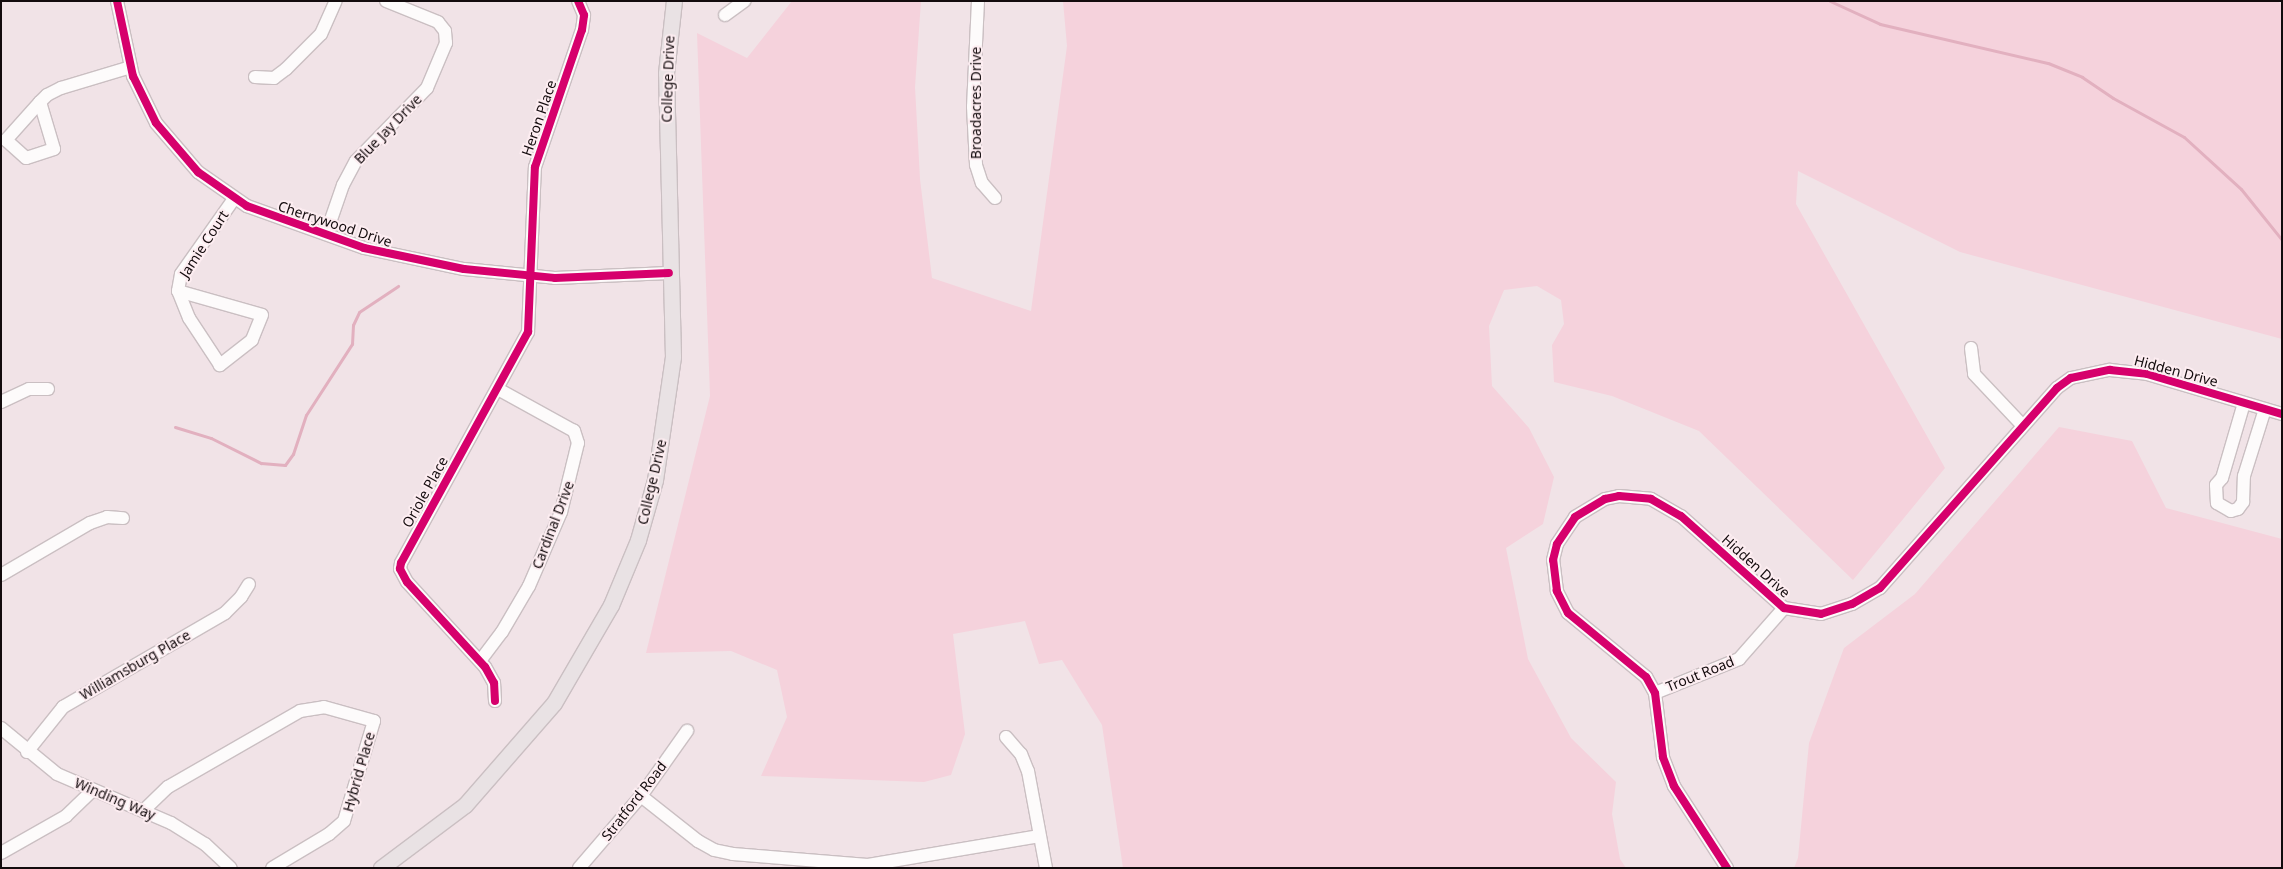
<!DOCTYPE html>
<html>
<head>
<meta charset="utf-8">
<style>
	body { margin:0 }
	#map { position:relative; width:2283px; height:869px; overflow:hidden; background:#f1e3e7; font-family:"Noto Sans",sans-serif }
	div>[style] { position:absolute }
	.green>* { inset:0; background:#f5d2dc }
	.stream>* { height:3px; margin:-1.5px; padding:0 1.5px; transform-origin:1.5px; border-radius:1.5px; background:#e2b0bf }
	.roads { filter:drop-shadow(1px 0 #cabfc2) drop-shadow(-1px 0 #cabfc2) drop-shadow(0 1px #cabfc2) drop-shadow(0 -1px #cabfc2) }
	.minor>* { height:12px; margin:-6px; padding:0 6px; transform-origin:6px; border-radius:6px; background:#fdfbfb }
	.major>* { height:15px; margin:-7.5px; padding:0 7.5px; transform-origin:7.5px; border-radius:7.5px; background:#e9e2e4 }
	.cycleway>* { height:8px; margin:-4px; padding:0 4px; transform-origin:4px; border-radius:4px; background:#d6006c }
	span { translate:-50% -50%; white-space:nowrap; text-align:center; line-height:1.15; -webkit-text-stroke:4px #fdedf1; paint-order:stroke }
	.street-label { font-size:14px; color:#130b0d }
	.frame { position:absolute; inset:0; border:2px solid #130b0d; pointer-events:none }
</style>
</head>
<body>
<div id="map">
	<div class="green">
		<i style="clip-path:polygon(792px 1px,921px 1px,915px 87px,920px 179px,932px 278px,1031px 311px,1067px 46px,1063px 1px,2278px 1px,2282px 6px,2282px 339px,1960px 252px,1798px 171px,1796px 204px,1945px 468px,1853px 580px,1699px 431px,1612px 396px,1554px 382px,1552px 345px,1564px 324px,1561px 300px,1537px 286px,1504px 290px,1489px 326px,1492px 386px,1529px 428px,1554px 477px,1543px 524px,1506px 548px,1528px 659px,1571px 738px,1616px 782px,1612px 814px,1620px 859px,1626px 868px,1123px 868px,1102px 725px,1062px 660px,1039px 664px,1025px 621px,953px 634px,965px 734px,951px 775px,924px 782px,761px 776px,787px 717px,777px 670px,731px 651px,646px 653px,710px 396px,697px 33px,747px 58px)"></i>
		<i style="clip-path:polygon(2059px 427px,2132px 441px,2166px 508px,2282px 539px,2282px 868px,1794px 868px,1798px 858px,1809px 743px,1844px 648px,1915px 594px)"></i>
	</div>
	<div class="stream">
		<i style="left:1830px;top:1px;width:55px;rotate:24.7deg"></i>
		<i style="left:1880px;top:24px;width:172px;rotate:13.1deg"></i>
		<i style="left:2048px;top:63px;width:37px;rotate:22deg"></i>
		<i style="left:2082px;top:77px;width:37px;rotate:34deg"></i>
		<i style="left:2113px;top:98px;width:81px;rotate:28.8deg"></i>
		<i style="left:2184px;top:137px;width:77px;rotate:42.4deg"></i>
		<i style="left:2241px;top:189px;width:65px;rotate:51.2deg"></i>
		<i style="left:175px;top:427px;width:38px;rotate:17deg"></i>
		<i style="left:211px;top:438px;width:56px;rotate:26.6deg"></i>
		<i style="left:261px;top:463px;width:24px;rotate:5deg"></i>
		<i style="left:285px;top:465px;width:14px;rotate:-54deg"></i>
		<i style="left:293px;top:454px;width:41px;rotate:-71.6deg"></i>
		<i style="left:306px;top:415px;width:85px;rotate:-57.1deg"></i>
		<i style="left:352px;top:344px;width:19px;rotate:-87deg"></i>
		<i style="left:353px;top:325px;width:14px;rotate:-65deg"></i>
		<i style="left:359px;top:312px;width:47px;rotate:-33.7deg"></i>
	</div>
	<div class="roads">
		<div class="minor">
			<i style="left:117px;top:1px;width:77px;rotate:78deg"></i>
			<i style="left:133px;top:76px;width:52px;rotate:63.9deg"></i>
			<i style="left:156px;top:123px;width:65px;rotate:49.4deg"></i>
			<i style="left:198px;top:172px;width:60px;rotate:34.8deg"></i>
			<i style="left:247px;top:206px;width:124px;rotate:19.7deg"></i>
			<i style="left:364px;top:248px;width:102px;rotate:11.9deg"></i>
			<i style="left:464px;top:269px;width:91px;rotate:5.6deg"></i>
			<i style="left:555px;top:278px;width:114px;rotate:-2.5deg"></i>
			<i style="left:978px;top:1px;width:106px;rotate:92.7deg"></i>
			<i style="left:973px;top:107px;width:58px;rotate:87deg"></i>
			<i style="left:976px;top:165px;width:19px;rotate:72deg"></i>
			<i style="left:982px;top:183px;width:20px;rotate:49deg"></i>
			<i style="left:725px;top:15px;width:24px;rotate:-36deg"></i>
			<i style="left:255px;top:77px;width:19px;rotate:3deg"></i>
			<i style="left:274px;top:78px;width:15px;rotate:-37deg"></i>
			<i style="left:286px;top:69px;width:49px;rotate:-45deg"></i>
			<i style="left:321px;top:34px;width:36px;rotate:-66deg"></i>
			<i style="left:40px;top:102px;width:49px;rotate:73.4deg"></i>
			<i style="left:54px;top:149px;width:29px;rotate:162deg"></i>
			<i style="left:26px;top:158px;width:27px;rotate:-138deg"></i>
			<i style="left:6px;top:140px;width:51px;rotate:-48.2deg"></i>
			<i style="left:40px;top:102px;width:10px;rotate:-45deg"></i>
			<i style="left:47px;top:95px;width:16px;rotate:-27deg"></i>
			<i style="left:61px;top:88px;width:73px;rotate:-16.7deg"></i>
			<i style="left:326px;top:234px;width:52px;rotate:-70.9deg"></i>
			<i style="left:343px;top:185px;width:27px;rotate:-62deg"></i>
			<i style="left:356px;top:161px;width:102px;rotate:-45.8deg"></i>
			<i style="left:427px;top:88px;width:49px;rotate:-67.1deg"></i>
			<i style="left:446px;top:43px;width:12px;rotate:-95deg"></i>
			<i style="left:445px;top:31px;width:11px;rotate:-128deg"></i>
			<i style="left:438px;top:22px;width:56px;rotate:-158deg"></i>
			<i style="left:178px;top:291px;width:87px;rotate:15.9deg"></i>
			<i style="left:262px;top:315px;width:27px;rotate:112deg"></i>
			<i style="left:252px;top:340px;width:41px;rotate:142deg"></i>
			<i style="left:220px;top:365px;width:56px;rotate:-123.4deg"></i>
			<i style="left:189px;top:318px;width:29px;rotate:-112deg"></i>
			<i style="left:178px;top:291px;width:17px;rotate:-80deg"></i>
			<i style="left:181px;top:274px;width:92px;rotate:-54.8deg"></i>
			<i style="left:1971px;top:348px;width:26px;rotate:83deg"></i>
			<i style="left:1974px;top:374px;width:71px;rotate:46.7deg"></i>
			<i style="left:1px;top:402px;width:31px;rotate:-25deg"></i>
			<i style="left:29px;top:389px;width:19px"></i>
			<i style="left:2244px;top:403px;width:78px;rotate:106.3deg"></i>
			<i style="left:2222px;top:478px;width:9px;rotate:131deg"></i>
			<i style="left:2216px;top:485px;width:18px;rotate:87deg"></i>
			<i style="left:2217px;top:503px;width:16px;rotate:30deg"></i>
			<i style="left:2231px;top:511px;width:7px;rotate:-16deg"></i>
			<i style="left:2238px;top:509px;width:9px;rotate:-54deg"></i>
			<i style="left:2243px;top:502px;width:26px;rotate:-88deg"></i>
			<i style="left:2244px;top:476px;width:70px;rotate:-72.6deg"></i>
			<i style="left:1px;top:575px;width:103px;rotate:-30.3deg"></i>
			<i style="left:90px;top:523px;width:18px;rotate:-19deg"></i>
			<i style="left:107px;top:517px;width:16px;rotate:4deg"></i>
			<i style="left:480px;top:661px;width:36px;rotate:-53deg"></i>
			<i style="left:502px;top:632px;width:53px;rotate:-59.6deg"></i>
			<i style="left:529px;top:586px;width:81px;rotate:-66.6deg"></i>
			<i style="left:561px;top:512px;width:71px;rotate:-76.2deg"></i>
			<i style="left:578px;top:443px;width:13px;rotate:-108deg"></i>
			<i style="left:574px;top:431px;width:87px;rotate:-151.1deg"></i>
			<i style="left:1655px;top:693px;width:91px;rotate:-22deg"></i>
			<i style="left:1739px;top:659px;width:68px;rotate:-48.6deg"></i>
			<i style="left:495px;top:701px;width:18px;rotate:-93deg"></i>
			<i style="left:494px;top:683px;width:18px;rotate:-119deg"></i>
			<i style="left:485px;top:667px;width:115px;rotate:-132.5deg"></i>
			<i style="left:407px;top:582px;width:15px;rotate:-118deg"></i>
			<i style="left:400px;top:569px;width:6px;rotate:-81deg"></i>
			<i style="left:401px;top:563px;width:264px;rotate:-61.2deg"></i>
			<i style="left:528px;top:332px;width:165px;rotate:-87.6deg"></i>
			<i style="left:535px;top:167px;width:145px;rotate:-71.1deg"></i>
			<i style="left:582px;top:30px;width:15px;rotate:-82deg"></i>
			<i style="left:584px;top:15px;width:15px;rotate:-113deg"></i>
			<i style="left:1px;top:728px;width:72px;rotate:39.4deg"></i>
			<i style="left:57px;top:774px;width:124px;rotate:23.3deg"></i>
			<i style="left:171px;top:823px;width:40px;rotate:32deg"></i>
			<i style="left:205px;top:844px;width:35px;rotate:43deg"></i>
			<i style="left:1006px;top:737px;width:23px;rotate:49deg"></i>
			<i style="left:1021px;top:754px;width:18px;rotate:68deg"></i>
			<i style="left:1028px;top:771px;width:99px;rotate:79.5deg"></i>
			<i style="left:27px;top:752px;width:58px;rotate:-51.3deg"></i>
			<i style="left:63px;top:707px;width:187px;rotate:-30.1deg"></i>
			<i style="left:225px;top:613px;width:23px;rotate:-45deg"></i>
			<i style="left:241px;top:597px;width:15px;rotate:-58deg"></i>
			<i style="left:641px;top:796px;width:73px;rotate:38.3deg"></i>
			<i style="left:698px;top:841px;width:18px;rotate:29deg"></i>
			<i style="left:714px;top:850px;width:19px;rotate:12deg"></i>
			<i style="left:733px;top:854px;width:135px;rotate:4.7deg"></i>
			<i style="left:868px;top:865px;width:174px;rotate:-9.6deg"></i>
			<i style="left:143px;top:811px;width:35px;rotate:-44deg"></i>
			<i style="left:168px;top:787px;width:152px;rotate:-29.9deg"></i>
			<i style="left:300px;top:711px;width:24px;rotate:-9deg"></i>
			<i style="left:324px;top:707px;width:52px;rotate:15.6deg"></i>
			<i style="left:374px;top:721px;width:104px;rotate:106.7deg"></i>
			<i style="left:344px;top:821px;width:20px;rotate:139deg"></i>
			<i style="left:329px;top:834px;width:66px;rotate:149.2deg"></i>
			<i style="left:1px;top:853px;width:75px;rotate:-29.6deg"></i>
			<i style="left:66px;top:816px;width:36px;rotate:-44deg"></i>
			<i style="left:579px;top:868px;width:95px;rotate:-49.3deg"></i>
			<i style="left:641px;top:796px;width:80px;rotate:-54.7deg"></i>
			<i style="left:1727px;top:868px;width:98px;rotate:-122.9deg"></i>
			<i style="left:1674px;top:786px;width:31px;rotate:-111deg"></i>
			<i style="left:1663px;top:757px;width:64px;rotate:-97.1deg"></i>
			<i style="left:1655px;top:693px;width:18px;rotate:-119deg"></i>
			<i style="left:1646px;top:677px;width:101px;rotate:-140.6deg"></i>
			<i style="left:1568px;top:613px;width:25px;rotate:-117deg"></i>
			<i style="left:1557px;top:591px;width:31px;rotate:-97deg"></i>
			<i style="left:1553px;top:560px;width:16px;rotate:-76deg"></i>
			<i style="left:1557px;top:544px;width:32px;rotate:-56deg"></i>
			<i style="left:1575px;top:517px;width:35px;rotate:-31deg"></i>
			<i style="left:1605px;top:499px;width:14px;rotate:-12deg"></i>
			<i style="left:1619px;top:496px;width:32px;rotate:5deg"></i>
			<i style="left:1651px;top:499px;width:34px;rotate:30deg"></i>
			<i style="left:1681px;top:516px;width:138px;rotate:41.8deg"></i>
			<i style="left:1784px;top:608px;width:37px;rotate:9deg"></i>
			<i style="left:1821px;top:614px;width:33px;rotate:-18deg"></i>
			<i style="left:1852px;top:604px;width:32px;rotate:-30deg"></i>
			<i style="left:1880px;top:588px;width:267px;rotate:-48.5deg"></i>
			<i style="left:2057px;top:388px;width:17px;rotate:-36deg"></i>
			<i style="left:2071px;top:378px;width:40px;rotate:-12deg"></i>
			<i style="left:2110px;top:370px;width:37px;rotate:6deg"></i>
			<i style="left:2147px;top:374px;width:141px;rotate:16.5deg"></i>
		</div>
		<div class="major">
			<i style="left:381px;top:868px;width:105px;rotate:-36.9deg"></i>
			<i style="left:465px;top:805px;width:135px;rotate:-48.9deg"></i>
			<i style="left:554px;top:703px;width:113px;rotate:-59.8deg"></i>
			<i style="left:611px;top:605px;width:70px;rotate:-67.4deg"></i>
			<i style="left:638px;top:540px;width:62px;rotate:-74.2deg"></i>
			<i style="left:655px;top:480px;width:124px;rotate:-81.7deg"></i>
			<i style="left:673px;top:357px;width:284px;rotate:-91.4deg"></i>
			<i style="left:666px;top:73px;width:72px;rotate:-83.7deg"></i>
		</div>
	</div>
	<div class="cycleway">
		<i style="left:117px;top:1px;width:77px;rotate:78deg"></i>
		<i style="left:133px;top:76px;width:52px;rotate:63.9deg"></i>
		<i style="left:156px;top:123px;width:65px;rotate:49.4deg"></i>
		<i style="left:198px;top:172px;width:60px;rotate:34.8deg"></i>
		<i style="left:247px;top:206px;width:124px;rotate:19.7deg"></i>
		<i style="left:364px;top:248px;width:102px;rotate:11.9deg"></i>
		<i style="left:464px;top:269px;width:91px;rotate:5.6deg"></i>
		<i style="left:555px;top:278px;width:114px;rotate:-2.5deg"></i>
		<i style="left:495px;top:701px;width:18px;rotate:-93deg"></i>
		<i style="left:494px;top:683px;width:18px;rotate:-119deg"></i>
		<i style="left:485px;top:667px;width:115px;rotate:-132.5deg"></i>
		<i style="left:407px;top:582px;width:15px;rotate:-118deg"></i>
		<i style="left:400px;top:569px;width:6px;rotate:-81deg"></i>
		<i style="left:401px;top:563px;width:264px;rotate:-61.2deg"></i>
		<i style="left:528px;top:332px;width:165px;rotate:-87.6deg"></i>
		<i style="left:535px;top:167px;width:145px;rotate:-71.1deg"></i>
		<i style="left:582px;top:30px;width:15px;rotate:-82deg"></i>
		<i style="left:584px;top:15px;width:15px;rotate:-113deg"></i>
		<i style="left:1727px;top:868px;width:98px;rotate:-122.9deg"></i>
		<i style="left:1674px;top:786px;width:31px;rotate:-111deg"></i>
		<i style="left:1663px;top:757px;width:64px;rotate:-97.1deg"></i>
		<i style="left:1655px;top:693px;width:18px;rotate:-119deg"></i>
		<i style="left:1646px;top:677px;width:101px;rotate:-140.6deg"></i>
		<i style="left:1568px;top:613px;width:25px;rotate:-117deg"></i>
		<i style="left:1557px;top:591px;width:31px;rotate:-97deg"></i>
		<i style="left:1553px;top:560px;width:16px;rotate:-76deg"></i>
		<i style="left:1557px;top:544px;width:32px;rotate:-56deg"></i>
		<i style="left:1575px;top:517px;width:35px;rotate:-31deg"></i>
		<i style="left:1605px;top:499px;width:14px;rotate:-12deg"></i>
		<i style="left:1619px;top:496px;width:32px;rotate:5deg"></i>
		<i style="left:1651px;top:499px;width:34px;rotate:30deg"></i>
		<i style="left:1681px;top:516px;width:138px;rotate:41.8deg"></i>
		<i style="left:1784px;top:608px;width:37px;rotate:9deg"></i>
		<i style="left:1821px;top:614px;width:33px;rotate:-18deg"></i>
		<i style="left:1852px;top:604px;width:32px;rotate:-30deg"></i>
		<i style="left:1880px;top:588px;width:267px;rotate:-48.5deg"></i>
		<i style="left:2057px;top:388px;width:17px;rotate:-36deg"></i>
		<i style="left:2071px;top:378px;width:40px;rotate:-12deg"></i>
		<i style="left:2110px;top:370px;width:37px;rotate:6deg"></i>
		<i style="left:2147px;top:374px;width:141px;rotate:16.5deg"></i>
	</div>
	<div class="street-label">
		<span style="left:668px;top:79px;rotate:-88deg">College Drive</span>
		<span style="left:976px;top:103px;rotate:-90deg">Broadacres Drive</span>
		<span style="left:539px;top:118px;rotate:-71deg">Heron Place</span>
		<span style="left:388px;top:129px;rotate:-46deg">Blue Jay Drive</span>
		<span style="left:335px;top:224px;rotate:18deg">Cherrywood Drive</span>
		<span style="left:204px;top:244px;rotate:-57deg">Jamie Court</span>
		<span style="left:2176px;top:371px;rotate:15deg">Hidden Drive</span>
		<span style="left:652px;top:482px;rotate:-77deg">College Drive</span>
		<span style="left:425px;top:492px;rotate:-61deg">Oriole Place</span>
		<span style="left:553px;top:525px;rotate:-69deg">Cardinal Drive</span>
		<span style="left:1756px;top:566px;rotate:42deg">Hidden Drive</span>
		<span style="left:135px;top:665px;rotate:-30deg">Williamsburg Place</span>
		<span style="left:1700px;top:674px;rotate:-22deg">Trout Road</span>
		<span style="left:359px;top:772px;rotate:-74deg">Hybrid Place</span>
		<span style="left:115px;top:799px;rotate:23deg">Winding Way</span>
		<span style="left:634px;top:801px;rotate:-52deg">Stratford Road</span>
	</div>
	<div class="frame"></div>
</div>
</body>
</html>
